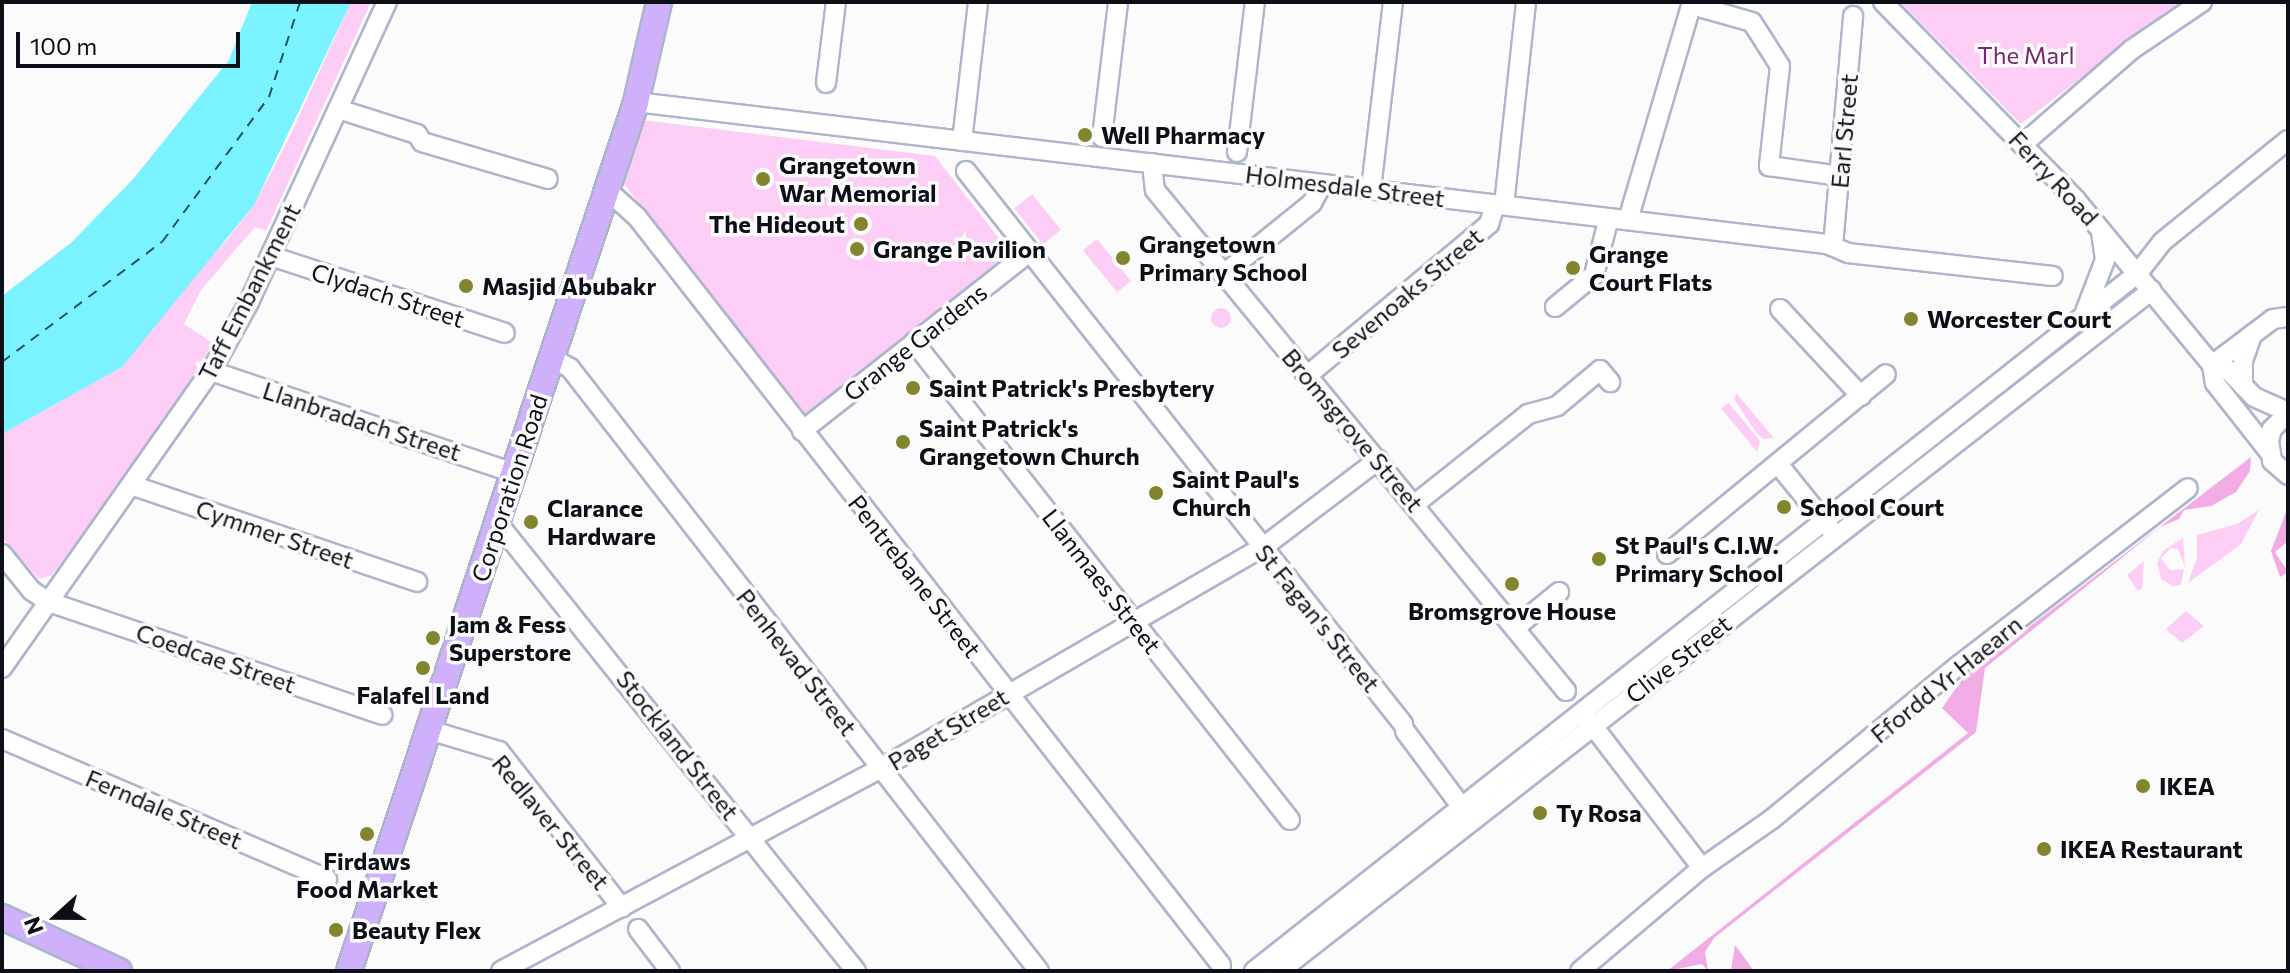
<!DOCTYPE html>
<html>
<head>
<meta charset="utf-8">
<style>
	body { margin:0 }
	#map { position:relative; width:2290px; height:973px; overflow:hidden; background:#fbfbfb; font-family:Commissioner,sans-serif }
	div>[style] { position:absolute }
	.green>* { inset:0; background:#fdcef5; transform-origin:0 0 }
	.round { border-radius:50% }
	.forest>* { inset:0; background:#f1ace6 }
	.water>* { inset:0; background:#7bf2ff }
	.ferry>* { height:2px; margin-top:-1px; transform-origin:0; background:repeating-linear-gradient(90deg,#1f5459 0 10px,transparent 0 18px) }
	.roads { filter:drop-shadow(2px 0 #adb5cc) drop-shadow(-2px 0 #adb5cc) drop-shadow(0 2px #adb5cc) drop-shadow(0 -2px #adb5cc) }
	.minor>* { height:18px; margin:-9px; padding:0 9px; transform-origin:9px; border-radius:9px; background:#fff }
	.major>* { height:24px; margin:-12px; padding:0 12px; transform-origin:12px; border-radius:12px; background:#ceb0fb }
	.dots>* { width:22px; height:22px; translate:-50% -50%; box-sizing:border-box; border:4px solid #fbfbfb; border-radius:50% }
	span { translate:-50% -50%; white-space:nowrap; text-align:center; line-height:1.15; -webkit-text-stroke:7px #fbfbfb; paint-order:stroke }
	.park-label { font-size:24px; color:#75276c }
	.street-label { font-size:24px; color:#0c0f17 }
	.poi-label { font-size:24px; color:#0c0f17; font-weight:700 }
	.left { translate:0 -50%; text-align:left }
	.right { translate:-100% -50%; text-align:right }
	.frame { position:absolute; inset:0; border:4px solid #0c0f17; pointer-events:none }
	.north { position:absolute; left:16px; top:877px; width:80px; height:80px; -webkit-text-stroke:6px #fbfbfb; paint-order:stroke; rotate:249deg; font-size:22px; font-weight:700; line-height:32px; text-align:center; color:#0c0f17 }
	.north::after { content:''; display:block; margin:auto; width:28px; height:36px; background:#0c0f17; clip-path:polygon(50% 0,100% 100%,50% 72%,0 100%) }
	.scale { position:absolute; left:16px; top:32px; width:224px; height:36px; box-sizing:border-box; border:4px solid #0c0f17; border-top:0; padding-left:10px; font-size:24px; line-height:28px; white-space:nowrap; color:#0c0f17; -webkit-text-stroke:6px #fbfbfb; paint-order:stroke }
</style>
</head>
<body>
<div id="map">
	<div class="green">
		<i style="clip-path:polygon(351px 2px,371px 2px,266px 231px,255px 227px,201px 290px,184px 324px,213px 343px,152px 442px,52px 575px,39px 579px,2px 538px,2px 434px,122px 367px,172px 299px,227px 240px,254px 205px,289px 138px)"></i>
		<i style="clip-path:polygon(1900px 2px,2181px 2px,2021px 124px)"></i>
		<i style="clip-path:polygon(642px 120px,935px 156px,1011px 254px,804px 416px,623px 183px)"></i>
		<i style="left:1032px;top:194px;width:46px;height:23px;rotate:51deg"></i>
		<i style="left:1097px;top:239px;width:54px;height:18px;rotate:51deg"></i>
		<i class="round" style="left:1211px;top:308px;width:20px;height:20px"></i>
		<i style="clip-path:polygon(1738px 391px,1737px 394px,1774px 438px,1763px 439px,1755px 431px,1734px 399px)"></i>
		<i style="clip-path:polygon(1729px 403px,1760px 441px,1757px 452px,1721px 408px)"></i>
		<i style="clip-path:polygon(2259px 510px,2241px 544px,2188px 583px,2197px 558px,2197px 535px,2237px 524px)"></i>
		<i style="clip-path:polygon(2183px 538px,2185px 567px,2178px 549px,2171px 548px,2161px 558px,2170px 570px,2184px 569px,2181px 585px,2173px 586px,2161px 579px,2157px 563px,2163px 551px)"></i>
		<i style="clip-path:polygon(2144px 561px,2142px 588px,2138px 591px,2127px 575px)"></i>
		<i style="clip-path:polygon(2186px 611px,2204px 626px,2182px 643px,2166px 629px)"></i>
	</div>
	<div class="forest">
		<i style="clip-path:polygon(2251px 457px,2250px 471px,2236px 492px,2211px 506px,2184px 510px,2179px 519px,2160px 527px,1985px 668px,1976px 732px,1714px 938px,1705px 952px,1708px 971px,1702px 964px,1667px 971px,1968px 733px,1942px 708px,1964px 677px)"></i>
		<i style="clip-path:polygon(2288px 507px,2288px 541px,2275px 552px,2288px 572px,2280px 577px,2271px 551px)"></i>
		<i style="clip-path:polygon(1735px 945px,1754px 971px,1731px 971px)"></i>
	</div>
	<div class="water">
		<i style="clip-path:polygon(252px 2px,351px 2px,254px 205px,122px 367px,2px 434px,2px 296px,72px 242px,134px 178px,229px 60px)"></i>
	</div>
	<div class="ferry">
		<i style="left:2px;top:362px;width:200px;rotate:-36.9deg"></i>
		<i style="left:162px;top:242px;width:180px;rotate:-53.6deg"></i>
		<i style="left:269px;top:97px;width:100px;rotate:-71.9deg"></i>
	</div>
	<div class="roads">
		<div class="minor">
			<i style="left:1883px;top:2px;width:277px;rotate:45.7deg"></i>
			<i style="left:2076px;top:200px;width:214px;rotate:50.5deg"></i>
			<i style="left:2212px;top:365px;width:18px;rotate:81deg"></i>
			<i style="left:2215px;top:383px;width:89px;rotate:51.8deg"></i>
			<i style="left:1692px;top:5px;width:62px;rotate:15.8deg"></i>
			<i style="left:1752px;top:22px;width:52px;rotate:57.5deg"></i>
			<i style="left:1780px;top:66px;width:101px;rotate:96.3deg"></i>
			<i style="left:1769px;top:166px;width:72px;rotate:8deg"></i>
			<i style="left:826px;top:83px;width:82px;rotate:-83deg"></i>
			<i style="left:636px;top:102px;width:1199px;rotate:6.8deg"></i>
			<i style="left:1827px;top:244px;width:23px;rotate:23deg"></i>
			<i style="left:1848px;top:253px;width:206px;rotate:6.4deg"></i>
			<i style="left:338px;top:109px;width:83px;rotate:17.6deg"></i>
			<i style="left:417px;top:134px;width:9px;rotate:58deg"></i>
			<i style="left:422px;top:142px;width:131px;rotate:16.4deg"></i>
			<i style="left:1102px;top:137px;width:136px;rotate:-83.2deg"></i>
			<i style="left:962px;top:141px;width:140px;rotate:-83.4deg"></i>
			<i style="left:2023px;top:144px;width:143px;rotate:-41deg"></i>
			<i style="left:2131px;top:50px;width:86px;rotate:-34.1deg"></i>
			<i style="left:1237px;top:152px;width:151px;rotate:-83.2deg"></i>
			<i style="left:1152px;top:163px;width:27px;rotate:84deg"></i>
			<i style="left:1155px;top:190px;width:648px;rotate:50.64deg"></i>
			<i style="left:966px;top:171px;width:705px;rotate:51.68deg"></i>
			<i style="left:1371px;top:189px;width:188px;rotate:-83.3deg"></i>
			<i style="left:607px;top:190px;width:40px;rotate:42deg"></i>
			<i style="left:637px;top:217px;width:949px;rotate:52.02deg"></i>
			<i style="left:1504px;top:205px;width:204px;rotate:-83.8deg"></i>
			<i style="left:1628px;top:220px;width:227px;rotate:-73.6deg"></i>
			<i style="left:1833px;top:246px;width:231px;rotate:-85deg"></i>
			<i style="left:271px;top:256px;width:246px;rotate:18.2deg"></i>
			<i style="left:1224px;top:274px;width:113px;rotate:-38.9deg"></i>
			<i style="left:1312px;top:203px;width:21px;rotate:-62deg"></i>
			<i style="left:1555px;top:307px;width:50px;rotate:-39.4deg"></i>
			<i style="left:1594px;top:275px;width:59px;rotate:-75.3deg"></i>
			<i style="left:1780px;top:309px;width:119px;rotate:47deg"></i>
			<i style="left:2085px;top:312px;width:56px;rotate:-69deg"></i>
			<i style="left:2105px;top:260px;width:30px;rotate:-98deg"></i>
			<i style="left:914px;top:342px;width:608px;rotate:51.81deg"></i>
			<i style="left:552px;top:358px;width:21px;rotate:29deg"></i>
			<i style="left:570px;top:368px;width:764px;rotate:52.13deg"></i>
			<i style="left:2212px;top:365px;width:76px;rotate:-37deg"></i>
			<i style="left:2273px;top:319px;width:15px;rotate:-8deg"></i>
			<i style="left:2212px;top:365px;width:17px;rotate:17deg"></i>
			<i style="left:2228px;top:370px;width:37px;rotate:46deg"></i>
			<i style="left:2254px;top:397px;width:37px;rotate:24deg"></i>
			<i style="left:211px;top:371px;width:320px;rotate:18.6deg"></i>
			<i style="left:1308px;top:375px;width:236px;rotate:-39.8deg"></i>
			<i style="left:1489px;top:224px;width:21px;rotate:-73deg"></i>
			<i style="left:2243px;top:386px;width:25px;rotate:-90deg"></i>
			<i style="left:2243px;top:361px;width:28px;rotate:-71deg"></i>
			<i style="left:2288px;top:413px;width:23px;rotate:135deg"></i>
			<i style="left:2272px;top:429px;width:12px;rotate:104deg"></i>
			<i style="left:2269px;top:441px;width:20px;rotate:81deg"></i>
			<i style="left:2272px;top:461px;width:21px;rotate:41deg"></i>
			<i style="left:802px;top:431px;width:288px;rotate:-38.2deg"></i>
			<i style="left:1778px;top:464px;width:86px;rotate:51.1deg"></i>
			<i style="left:134px;top:486px;width:299px;rotate:18.7deg"></i>
			<i style="left:1415px;top:504px;width:144px;rotate:-38.5deg"></i>
			<i style="left:1528px;top:414px;width:30px;rotate:-15deg"></i>
			<i style="left:1557px;top:406px;width:56px;rotate:-39.9deg"></i>
			<i style="left:1600px;top:370px;width:16px;rotate:50deg"></i>
			<i style="left:497px;top:522px;width:575px;rotate:51.36deg"></i>
			<i style="left:2px;top:554px;width:48px;rotate:51deg"></i>
			<i style="left:32px;top:591px;width:20px;rotate:33deg"></i>
			<i style="left:49px;top:602px;width:352px;rotate:18.7deg"></i>
			<i style="left:1667px;top:554px;width:283px;rotate:-39.4deg"></i>
			<i style="left:1515px;top:628px;width:57px;rotate:-39.3deg"></i>
			<i style="left:2px;top:668px;width:369px;rotate:-54.9deg"></i>
			<i style="left:214px;top:366px;width:73px;rotate:-61.3deg"></i>
			<i style="left:249px;top:302px;width:330px;rotate:-65.3deg"></i>
			<i style="left:429px;top:730px;width:73px;rotate:16.7deg"></i>
			<i style="left:499px;top:751px;width:199px;rotate:51.9deg"></i>
			<i style="left:1405px;top:731px;width:94px;rotate:53.3deg"></i>
			<i style="left:2px;top:739px;width:354px;rotate:23.3deg"></i>
			<i style="left:1702px;top:868px;width:85px;rotate:-35deg"></i>
			<i style="left:1772px;top:819px;width:242px;rotate:-39.5deg"></i>
			<i style="left:1959px;top:665px;width:289px;rotate:-37.7deg"></i>
			<i style="left:638px;top:929px;width:53px;rotate:52.7deg"></i>
			<i style="left:501px;top:971px;width:429px;rotate:-28.1deg"></i>
			<i style="left:880px;top:769px;width:441px;rotate:-30.1deg"></i>
			<i style="left:1262px;top:548px;width:146px;rotate:-37.2deg"></i>
			<i style="left:1254px;top:971px;width:1126px;rotate:-38.29deg"></i>
			<i style="left:2138px;top:273px;width:39px;rotate:-52deg"></i>
			<i style="left:2162px;top:242px;width:162px;rotate:-39deg"></i>
			<i style="left:1280px;top:971px;width:1106px;rotate:-37.99deg"></i>
			<i style="left:1580px;top:971px;width:160px;rotate:-40.2deg"></i>
			<i style="left:1702px;top:868px;width:189px;rotate:-127.5deg"></i>
		</div>
		<div class="major">
			<i style="left:2px;top:917px;width:129px;rotate:24.8deg"></i>
			<i style="left:349px;top:971px;width:915px;rotate:-71.72deg"></i>
			<i style="left:636px;top:102px;width:103px;rotate:-77deg"></i>
		</div>
	</div>
	<div class="dots">
		<i style="left:1085px;top:135px;background:#83842e"></i>
		<i style="left:763px;top:179px;background:#83842e"></i>
		<i style="left:861px;top:224px;background:#83842e"></i>
		<i style="left:857px;top:249px;background:#83842e"></i>
		<i style="left:1123px;top:258px;background:#83842e"></i>
		<i style="left:1573px;top:268px;background:#83842e"></i>
		<i style="left:466px;top:286px;background:#83842e"></i>
		<i style="left:1911px;top:319px;background:#83842e"></i>
		<i style="left:913px;top:388px;background:#83842e"></i>
		<i style="left:903px;top:442px;background:#83842e"></i>
		<i style="left:1156px;top:493px;background:#83842e"></i>
		<i style="left:1784px;top:507px;background:#83842e"></i>
		<i style="left:531px;top:522px;background:#83842e"></i>
		<i style="left:1599px;top:559px;background:#83842e"></i>
		<i style="left:1512px;top:584px;background:#83842e"></i>
		<i style="left:433px;top:638px;background:#83842e"></i>
		<i style="left:423px;top:668px;background:#83842e"></i>
		<i style="left:2143px;top:786px;background:#83842e"></i>
		<i style="left:1540px;top:813px;background:#83842e"></i>
		<i style="left:367px;top:834px;background:#83842e"></i>
		<i style="left:2044px;top:849px;background:#83842e"></i>
		<i style="left:336px;top:930px;background:#83842e"></i>
	</div>
	<div class="park-label">
		<span style="left:2026px;top:55px">The Marl</span>
	</div>
	<div class="street-label">
		<span style="left:1844px;top:131px;rotate:-85deg">Earl Street</span>
		<span style="left:2054px;top:178px;rotate:47deg">Ferry Road</span>
		<span style="left:1345px;top:186px;rotate:7deg">Holmesdale Street</span>
		<span style="left:249px;top:292px;rotate:-63deg">Taff Embankment</span>
		<span style="left:1407px;top:293px;rotate:-40deg">Sevenoaks Street</span>
		<span style="left:388px;top:295px;rotate:18deg">Clydach Street</span>
		<span style="left:915px;top:342px;rotate:-38deg">Grange Gardens</span>
		<span style="left:362px;top:421px;rotate:18deg">Llanbradach Street</span>
		<span style="left:1353px;top:430px;rotate:50deg">Bromsgrove Street</span>
		<span style="left:509px;top:488px;rotate:-72deg">Corporation Road</span>
		<span style="left:275px;top:534px;rotate:19deg">Cymmer Street</span>
		<span style="left:915px;top:576px;rotate:52deg">Pentrebane Street</span>
		<span style="left:1102px;top:581px;rotate:52deg">Llanmaes Street</span>
		<span style="left:1318px;top:618px;rotate:51deg">St Fagan's Street</span>
		<span style="left:216px;top:658px;rotate:19deg">Coedcae Street</span>
		<span style="left:1678px;top:659px;rotate:-38deg">Clive Street</span>
		<span style="left:797px;top:662px;rotate:52deg">Penhevad Street</span>
		<span style="left:1946px;top:679px;rotate:-39deg">Ffordd Yr Haearn</span>
		<span style="left:948px;top:729px;rotate:-31deg">Paget Street</span>
		<span style="left:678px;top:745px;rotate:52deg">Stockland Street</span>
		<span style="left:164px;top:809px;rotate:23deg">Ferndale Street</span>
		<span style="left:551px;top:822px;rotate:50deg">Redlaver Street</span>
	</div>
	<div class="poi-label">
		<span class="left" style="left:1101px;top:135px">Well Pharmacy</span>
		<span class="left" style="left:779px;top:179px">Grangetown<br>War Memorial</span>
		<span class="right" style="left:845px;top:224px">The Hideout</span>
		<span class="left" style="left:1139px;top:258px">Grangetown<br>Primary School</span>
		<span class="left" style="left:873px;top:249px">Grange Pavilion</span>
		<span class="left" style="left:1589px;top:268px">Grange<br>Court Flats</span>
		<span class="left" style="left:482px;top:286px">Masjid Abubakr</span>
		<span class="left" style="left:1927px;top:319px">Worcester Court</span>
		<span class="left" style="left:929px;top:388px">Saint Patrick's Presbytery</span>
		<span class="left" style="left:919px;top:442px">Saint Patrick's<br>Grangetown Church</span>
		<span class="left" style="left:1172px;top:493px">Saint Paul's<br>Church</span>
		<span class="left" style="left:1800px;top:507px">School Court</span>
		<span class="left" style="left:547px;top:522px">Clarance<br>Hardware</span>
		<span class="left" style="left:1615px;top:559px">St Paul's C.I.W.<br>Primary School</span>
		<span style="left:1512px;top:611px">Bromsgrove House</span>
		<span class="left" style="left:449px;top:638px">Jam &amp; Fess<br>Superstore</span>
		<span style="left:423px;top:695px">Falafel Land</span>
		<span class="left" style="left:2159px;top:786px">IKEA</span>
		<span class="left" style="left:1556px;top:813px">Ty Rosa</span>
		<span class="left" style="left:2060px;top:849px">IKEA Restaurant</span>
		<span style="left:367px;top:875px">Firdaws<br>Food Market</span>
		<span class="left" style="left:352px;top:930px">Beauty Flex</span>
	</div>
	<div class="frame"></div>
	<div class="north">N</div>
	<div class="scale">100 m</div>
</div>
</body>
</html>
